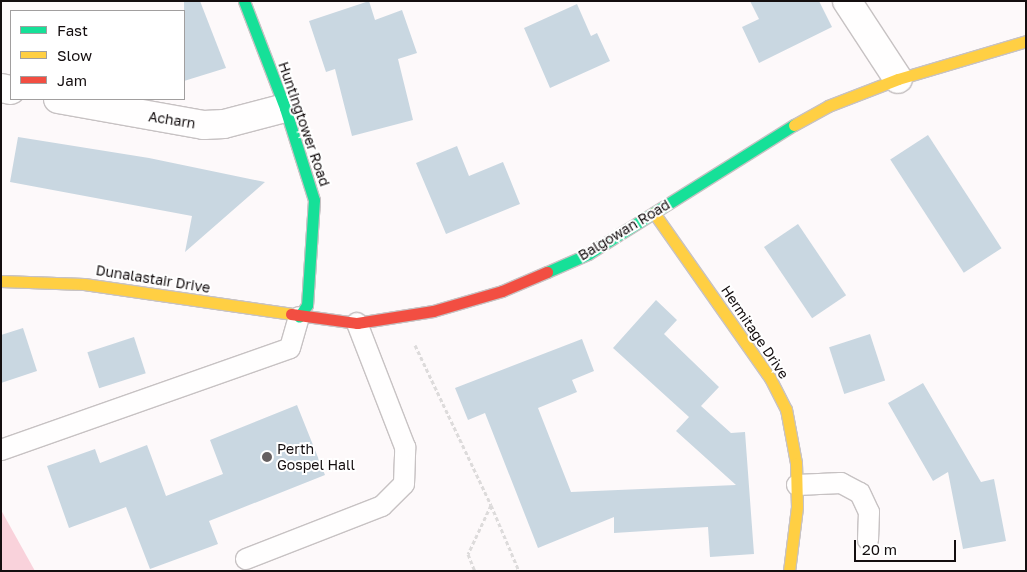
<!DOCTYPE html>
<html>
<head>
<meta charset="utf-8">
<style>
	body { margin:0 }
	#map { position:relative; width:1027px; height:572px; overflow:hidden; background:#fdf9fa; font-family:"Golos Text",sans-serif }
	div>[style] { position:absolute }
	.green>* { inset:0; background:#f9d2db }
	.building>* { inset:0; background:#c9d7e1; transform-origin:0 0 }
	.path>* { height:3px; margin-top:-1.5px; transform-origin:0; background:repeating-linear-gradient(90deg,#dddbdb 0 4px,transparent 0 6.5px) }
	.roads { filter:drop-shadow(1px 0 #c7c2c3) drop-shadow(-1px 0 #c7c2c3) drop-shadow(0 1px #c7c2c3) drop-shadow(0 -1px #c7c2c3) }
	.lane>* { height:20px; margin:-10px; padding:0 10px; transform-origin:10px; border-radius:10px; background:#fffefe }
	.street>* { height:28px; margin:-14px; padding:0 14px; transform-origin:14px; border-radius:14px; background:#fffefe }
	.fast>* { height:11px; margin:-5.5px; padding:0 5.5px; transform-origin:5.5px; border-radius:5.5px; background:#16e098 }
	.slow>* { height:11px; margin:-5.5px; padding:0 5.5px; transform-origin:5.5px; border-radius:5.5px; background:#ffcf43 }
	.jam>* { height:11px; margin:-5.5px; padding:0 5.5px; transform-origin:5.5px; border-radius:5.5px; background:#f24e42 }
	.dots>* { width:14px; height:14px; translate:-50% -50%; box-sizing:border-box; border:2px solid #fff; border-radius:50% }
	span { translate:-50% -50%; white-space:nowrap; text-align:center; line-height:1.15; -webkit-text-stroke:4px #fff; paint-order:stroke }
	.street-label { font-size:14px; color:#140e0f }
	.poi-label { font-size:14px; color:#140e0f }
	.left { translate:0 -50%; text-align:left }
	.frame { position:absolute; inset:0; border:2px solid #140e0f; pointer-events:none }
	.legend { position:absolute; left:10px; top:10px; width:175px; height:90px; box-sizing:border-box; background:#fff; border:1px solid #a19f9f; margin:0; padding:6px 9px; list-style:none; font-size:15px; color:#140e0f }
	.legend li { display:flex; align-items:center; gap:10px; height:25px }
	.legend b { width:25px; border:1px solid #a19f9f }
	.scale { position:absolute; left:854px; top:540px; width:102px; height:22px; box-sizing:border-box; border:2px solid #140e0f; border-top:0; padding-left:6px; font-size:15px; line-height:18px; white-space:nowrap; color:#140e0f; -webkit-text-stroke:4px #fff; paint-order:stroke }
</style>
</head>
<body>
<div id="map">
	<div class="green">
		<i style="clip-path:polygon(1px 510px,35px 571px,1px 571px)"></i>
	</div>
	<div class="building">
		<i style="clip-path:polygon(184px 1px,200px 1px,226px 68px,184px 81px)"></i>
		<i style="clip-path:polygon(369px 1px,375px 20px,402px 10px,417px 53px,398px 59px,413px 120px,352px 136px,335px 69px,326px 72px,309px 21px)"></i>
		<i style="clip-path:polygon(750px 1px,819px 1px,832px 27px,759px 63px,742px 27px,759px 19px)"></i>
		<i style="clip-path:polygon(577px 4px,591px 36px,597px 33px,610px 61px,550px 88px,524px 28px)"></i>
		<i style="left:928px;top:135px;width:135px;height:45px;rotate:57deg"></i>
		<i style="clip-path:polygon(18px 137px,149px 158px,265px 182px,185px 252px,192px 216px,10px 182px)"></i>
		<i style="clip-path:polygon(457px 146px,469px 176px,503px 162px,520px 204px,446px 234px,416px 163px)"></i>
		<i style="left:798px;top:224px;width:86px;height:41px;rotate:56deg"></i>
		<i style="clip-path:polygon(656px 300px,677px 320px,664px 334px,719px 387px,701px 406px,731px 433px,745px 432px,754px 554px,710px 557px,708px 527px,614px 533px,614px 517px,538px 548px,485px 413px,468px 420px,455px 388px,582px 339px,594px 371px,572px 380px,577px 392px,538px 408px,571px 492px,736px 485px,676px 431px,689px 417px,613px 348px)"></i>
		<i style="clip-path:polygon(23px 328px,37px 371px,1px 383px,1px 335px)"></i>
		<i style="left:870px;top:334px;width:49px;height:43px;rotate:72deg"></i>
		<i style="left:134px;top:337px;width:38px;height:49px;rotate:72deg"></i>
		<i style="clip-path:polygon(923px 383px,981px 482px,994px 479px,1006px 541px,963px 549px,948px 472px,933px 481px,888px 403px)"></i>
		<i style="clip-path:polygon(297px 405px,325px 475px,209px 521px,218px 544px,150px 569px,126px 507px,69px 528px,47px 466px,95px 449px,100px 463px,147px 445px,166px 496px,223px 474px,210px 440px)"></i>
	</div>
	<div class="path">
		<i style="left:415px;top:345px;width:177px;rotate:64.6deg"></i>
		<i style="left:491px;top:505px;width:54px;rotate:115.1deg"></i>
		<i style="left:468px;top:554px;width:18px;rotate:68deg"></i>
		<i style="left:491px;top:505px;width:72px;rotate:67deg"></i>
	</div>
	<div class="roads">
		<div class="lane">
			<i style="left:1px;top:450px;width:306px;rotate:-19.4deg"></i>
			<i style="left:290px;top:348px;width:32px;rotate:-74deg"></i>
			<i style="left:797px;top:485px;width:44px;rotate:-2.6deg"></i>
			<i style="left:841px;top:483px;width:21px;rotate:28deg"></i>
			<i style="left:860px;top:493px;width:21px;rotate:65deg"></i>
			<i style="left:869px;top:512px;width:28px;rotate:92deg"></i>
			<i style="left:246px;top:559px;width:146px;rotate:-21.3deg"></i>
			<i style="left:382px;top:506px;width:31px;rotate:-45deg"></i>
			<i style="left:404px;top:484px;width:37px;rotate:-88deg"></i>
			<i style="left:405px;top:447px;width:133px;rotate:-111.2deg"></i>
		</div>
		<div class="street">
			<i style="left:847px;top:1px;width:93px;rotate:56.8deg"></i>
			<i style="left:1px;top:88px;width:10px;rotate:11deg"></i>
			<i style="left:58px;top:99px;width:148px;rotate:10.1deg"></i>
			<i style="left:204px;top:125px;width:20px;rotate:-3deg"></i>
			<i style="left:224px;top:124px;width:63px;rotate:-14.7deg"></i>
		</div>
		<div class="fast">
			<i style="left:244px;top:1px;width:115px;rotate:69deg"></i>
			<i style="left:285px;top:108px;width:96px;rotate:72.5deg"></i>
			<i style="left:314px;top:200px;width:105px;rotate:93.8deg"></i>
			<i style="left:307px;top:305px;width:14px;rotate:124deg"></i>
			<i style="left:547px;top:272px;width:45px;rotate:-23.7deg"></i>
			<i style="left:588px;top:254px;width:243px;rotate:-32.1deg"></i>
		</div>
		<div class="slow">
			<i style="left:794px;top:125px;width:39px;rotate:-29deg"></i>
			<i style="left:828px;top:106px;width:75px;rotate:-21.1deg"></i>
			<i style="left:898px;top:79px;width:134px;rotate:-16.5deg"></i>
			<i style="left:654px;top:213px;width:202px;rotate:54.9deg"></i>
			<i style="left:770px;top:378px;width:35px;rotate:63deg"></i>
			<i style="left:786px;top:409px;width:55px;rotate:79.5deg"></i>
			<i style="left:796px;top:463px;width:44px;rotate:88.7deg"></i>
			<i style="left:797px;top:507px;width:64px;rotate:97.1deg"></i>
			<i style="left:1px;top:281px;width:83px;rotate:2.1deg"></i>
			<i style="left:84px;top:284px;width:209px;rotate:8.2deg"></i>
		</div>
		<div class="jam">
			<i style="left:291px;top:314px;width:67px;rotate:7.8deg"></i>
			<i style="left:357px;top:323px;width:77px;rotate:-9deg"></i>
			<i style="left:433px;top:311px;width:72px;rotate:-16.2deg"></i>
			<i style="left:502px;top:291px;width:49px;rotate:-22.9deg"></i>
		</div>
	</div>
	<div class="dots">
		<i style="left:267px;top:457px;background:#666061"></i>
	</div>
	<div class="street-label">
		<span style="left:172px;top:120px;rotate:9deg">Acharn</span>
		<span style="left:304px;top:124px;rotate:71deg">Huntingtower Road</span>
		<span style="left:624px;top:230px;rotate:-31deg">Balgowan Road</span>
		<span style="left:153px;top:279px;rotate:9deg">Dunalastair Drive</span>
		<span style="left:755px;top:332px;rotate:56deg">Hermitage Drive</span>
	</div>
	<div class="poi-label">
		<span class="left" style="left:277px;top:457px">Perth<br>Gospel Hall</span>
	</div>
	<div class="frame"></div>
	<ul class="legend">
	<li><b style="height:6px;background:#16e098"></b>Fast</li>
	<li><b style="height:6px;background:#ffcf43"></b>Slow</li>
	<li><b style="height:6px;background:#f24e42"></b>Jam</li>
	</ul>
	<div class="scale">20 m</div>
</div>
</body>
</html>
